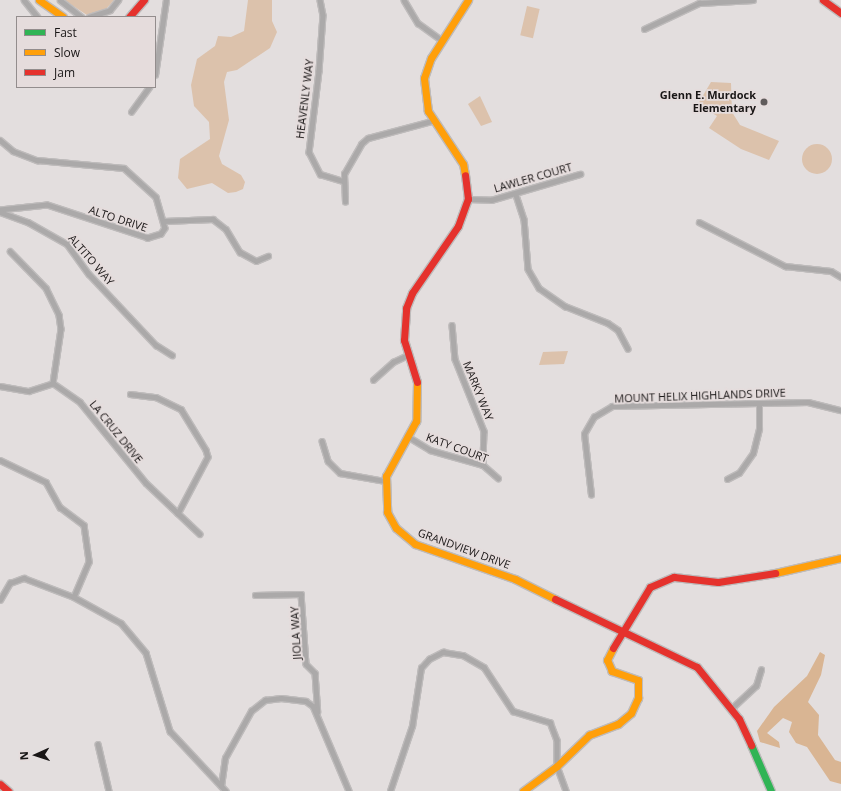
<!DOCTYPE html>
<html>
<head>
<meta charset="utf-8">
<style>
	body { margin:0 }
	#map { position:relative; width:841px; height:791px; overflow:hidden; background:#e3dede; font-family:"Open Sans",sans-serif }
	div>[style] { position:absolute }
	.green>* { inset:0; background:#dcc2ac; transform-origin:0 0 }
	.round { border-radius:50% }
	.forest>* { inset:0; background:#d9b593 }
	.roads { filter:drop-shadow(1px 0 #bebbbb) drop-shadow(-1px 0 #bebbbb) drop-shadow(0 1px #bebbbb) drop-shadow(0 -1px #bebbbb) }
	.street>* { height:4.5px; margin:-2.25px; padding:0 2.25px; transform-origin:2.25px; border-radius:2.25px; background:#aba9a9 }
	.fast>* { height:7px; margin:-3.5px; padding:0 3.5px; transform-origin:3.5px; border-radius:3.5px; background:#30b455 }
	.slow>* { height:7px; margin:-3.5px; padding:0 3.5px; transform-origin:3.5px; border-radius:3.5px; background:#ff9f0a }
	.jam>* { height:7px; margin:-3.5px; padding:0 3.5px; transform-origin:3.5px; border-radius:3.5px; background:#e5322d }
	.dots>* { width:11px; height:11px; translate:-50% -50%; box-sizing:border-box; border:2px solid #e5dcdc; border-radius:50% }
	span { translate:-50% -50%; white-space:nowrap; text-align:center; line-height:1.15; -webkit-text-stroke:3.5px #e5dcdc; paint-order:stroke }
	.poi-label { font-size:11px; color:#191616; font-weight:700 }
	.right { translate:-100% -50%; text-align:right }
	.street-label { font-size:11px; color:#191616 }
	.legend { position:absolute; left:16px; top:16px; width:140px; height:72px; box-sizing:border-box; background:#e5dcdc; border:1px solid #938d8d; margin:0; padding:5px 7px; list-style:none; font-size:12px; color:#191616 }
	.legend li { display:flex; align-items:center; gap:8px; height:20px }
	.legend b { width:20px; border:1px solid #938d8d }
	.north { position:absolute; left:16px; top:735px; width:40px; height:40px; -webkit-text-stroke:3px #e5dcdc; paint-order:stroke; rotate:267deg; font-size:11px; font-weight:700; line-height:16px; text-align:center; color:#191616 }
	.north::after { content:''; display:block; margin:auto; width:14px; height:18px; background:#191616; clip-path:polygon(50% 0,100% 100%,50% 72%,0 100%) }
</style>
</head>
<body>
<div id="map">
	<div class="green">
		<i style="clip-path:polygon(64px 0,114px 0,106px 9px,87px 15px)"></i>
		<i style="clip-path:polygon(248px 0,272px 0,272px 21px,277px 32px,270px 48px,237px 70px,227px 72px,224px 82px,229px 120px,219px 156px,222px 164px,241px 175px,245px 182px,243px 189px,236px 192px,228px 193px,212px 183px,187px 189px,178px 178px,180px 159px,210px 139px,209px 122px,194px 106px,191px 85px,197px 59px,215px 46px,218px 36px,231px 37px,244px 31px)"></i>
		<i style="left:527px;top:6px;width:13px;height:30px;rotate:13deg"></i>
		<i style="clip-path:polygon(711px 82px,731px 83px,732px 112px,740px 125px,779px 141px,769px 160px,741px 149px,709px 128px,717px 116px,698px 104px)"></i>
		<i style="clip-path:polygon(480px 96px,492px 122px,481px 126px,468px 104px)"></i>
		<i class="round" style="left:802px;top:144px;width:30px;height:30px"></i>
		<i style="clip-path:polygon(568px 351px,564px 364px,539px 365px,543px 352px)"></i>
	</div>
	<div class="forest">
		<i style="clip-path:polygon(820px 652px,825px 655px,821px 675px,808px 702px,819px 715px,818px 735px,835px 760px,841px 762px,841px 784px,830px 781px,807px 747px,796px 743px,789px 732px,792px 722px,783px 718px,767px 733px,779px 742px,780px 748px,760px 742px,757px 731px,774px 707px,807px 676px)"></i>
	</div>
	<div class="roads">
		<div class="street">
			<i style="left:24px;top:0;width:22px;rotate:51deg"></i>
			<i style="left:60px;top:0;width:28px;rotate:38deg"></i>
			<i style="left:320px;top:0;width:15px;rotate:79deg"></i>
			<i style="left:323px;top:15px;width:56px;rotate:94.1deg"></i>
			<i style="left:319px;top:71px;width:82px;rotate:97deg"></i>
			<i style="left:309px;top:152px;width:25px;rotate:63deg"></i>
			<i style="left:320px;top:174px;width:24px;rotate:17deg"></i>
			<i style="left:404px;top:0;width:27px;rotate:59deg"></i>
			<i style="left:418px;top:23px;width:29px;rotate:36deg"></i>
			<i style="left:89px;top:17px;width:22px;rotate:-18deg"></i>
			<i style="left:110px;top:10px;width:13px;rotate:-51deg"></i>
			<i style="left:644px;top:29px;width:61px;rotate:-25.3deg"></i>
			<i style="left:699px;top:3px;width:54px;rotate:-3.2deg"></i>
			<i style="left:155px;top:75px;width:76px;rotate:-81.7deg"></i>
			<i style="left:131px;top:112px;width:31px;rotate:-54deg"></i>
			<i style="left:0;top:140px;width:17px;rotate:40deg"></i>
			<i style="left:13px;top:151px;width:26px;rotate:21deg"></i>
			<i style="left:37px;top:160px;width:87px;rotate:5.3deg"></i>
			<i style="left:124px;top:168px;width:43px;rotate:42.2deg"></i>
			<i style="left:156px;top:197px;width:32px;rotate:74deg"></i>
			<i style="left:165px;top:228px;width:7px;rotate:124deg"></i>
			<i style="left:161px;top:234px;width:14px;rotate:163deg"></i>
			<i style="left:148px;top:238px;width:106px;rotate:-161.9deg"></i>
			<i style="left:47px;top:205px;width:47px;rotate:173.9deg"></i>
			<i style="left:516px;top:195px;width:25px;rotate:72deg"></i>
			<i style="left:524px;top:219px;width:50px;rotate:85.4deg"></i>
			<i style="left:528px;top:269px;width:22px;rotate:60deg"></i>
			<i style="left:539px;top:288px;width:32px;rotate:35deg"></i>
			<i style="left:565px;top:306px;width:46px;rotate:21.6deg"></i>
			<i style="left:608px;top:323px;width:12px;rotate:35deg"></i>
			<i style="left:618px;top:330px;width:21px;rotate:62deg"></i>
			<i style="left:468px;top:199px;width:23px;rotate:2deg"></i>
			<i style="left:491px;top:200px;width:93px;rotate:-16.3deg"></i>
			<i style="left:345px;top:202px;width:28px;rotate:-92deg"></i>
			<i style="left:344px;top:174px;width:34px;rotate:-60deg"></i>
			<i style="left:361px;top:144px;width:9px;rotate:-41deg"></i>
			<i style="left:368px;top:138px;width:66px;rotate:-14.9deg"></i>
			<i style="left:0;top:212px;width:30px;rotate:20deg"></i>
			<i style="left:28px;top:222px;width:45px;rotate:29.4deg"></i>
			<i style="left:67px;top:244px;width:37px;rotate:54deg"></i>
			<i style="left:89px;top:274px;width:98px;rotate:46.7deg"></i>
			<i style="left:156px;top:345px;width:19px;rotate:32deg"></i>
			<i style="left:164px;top:221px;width:49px;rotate:-2.3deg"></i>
			<i style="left:213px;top:219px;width:16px;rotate:38deg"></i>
			<i style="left:226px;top:229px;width:27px;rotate:59deg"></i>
			<i style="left:240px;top:252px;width:18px;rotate:29deg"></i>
			<i style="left:256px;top:261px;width:13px;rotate:-23deg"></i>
			<i style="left:699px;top:222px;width:97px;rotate:27.1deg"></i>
			<i style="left:785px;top:266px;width:46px;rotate:6.2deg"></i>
			<i style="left:831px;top:271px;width:12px;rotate:31deg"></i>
			<i style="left:10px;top:251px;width:52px;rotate:45.8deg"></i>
			<i style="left:46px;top:288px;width:30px;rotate:64deg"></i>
			<i style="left:59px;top:315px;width:14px;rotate:82deg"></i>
			<i style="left:61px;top:329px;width:55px;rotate:98.4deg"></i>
			<i style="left:452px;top:325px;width:34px;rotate:85deg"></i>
			<i style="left:455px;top:359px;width:78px;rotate:68.1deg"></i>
			<i style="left:484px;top:431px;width:34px;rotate:92deg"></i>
			<i style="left:373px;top:380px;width:27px;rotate:-42deg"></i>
			<i style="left:393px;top:362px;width:17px;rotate:-25deg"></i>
			<i style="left:0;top:386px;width:29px;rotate:10deg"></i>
			<i style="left:29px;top:391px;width:25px;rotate:-18deg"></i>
			<i style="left:53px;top:383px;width:33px;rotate:35deg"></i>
			<i style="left:80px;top:402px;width:104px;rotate:50.8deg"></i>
			<i style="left:146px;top:483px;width:74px;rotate:43.4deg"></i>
			<i style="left:130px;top:394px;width:26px;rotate:7deg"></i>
			<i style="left:156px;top:397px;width:28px;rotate:26deg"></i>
			<i style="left:181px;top:409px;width:48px;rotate:58.6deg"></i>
			<i style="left:206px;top:450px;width:7px;rotate:74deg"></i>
			<i style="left:208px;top:457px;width:64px;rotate:117.8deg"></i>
			<i style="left:407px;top:436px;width:27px;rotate:31deg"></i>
			<i style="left:430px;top:450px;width:55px;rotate:15.8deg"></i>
			<i style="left:483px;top:465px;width:20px;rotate:41deg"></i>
			<i style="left:322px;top:441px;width:21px;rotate:73deg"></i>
			<i style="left:328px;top:461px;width:17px;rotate:45deg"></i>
			<i style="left:340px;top:473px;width:46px;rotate:10.1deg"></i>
			<i style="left:0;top:460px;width:51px;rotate:25.6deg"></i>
			<i style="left:46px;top:482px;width:29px;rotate:61deg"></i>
			<i style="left:60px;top:507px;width:30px;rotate:37deg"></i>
			<i style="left:84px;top:525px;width:37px;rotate:82deg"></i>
			<i style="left:89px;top:562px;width:38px;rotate:113deg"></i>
			<i style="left:727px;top:479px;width:13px;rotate:-27deg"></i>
			<i style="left:739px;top:473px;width:24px;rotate:-55deg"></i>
			<i style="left:753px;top:453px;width:25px;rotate:-76deg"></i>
			<i style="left:759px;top:429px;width:25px;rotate:-90deg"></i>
			<i style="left:591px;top:495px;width:61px;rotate:-96.5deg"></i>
			<i style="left:584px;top:434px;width:20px;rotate:-60deg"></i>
			<i style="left:594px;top:417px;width:21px;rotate:-31deg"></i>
			<i style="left:612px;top:406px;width:196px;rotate:-1.2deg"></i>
			<i style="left:808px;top:402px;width:34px;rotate:14deg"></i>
			<i style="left:255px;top:595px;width:46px;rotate:-1.2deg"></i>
			<i style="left:301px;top:594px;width:70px;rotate:85.9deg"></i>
			<i style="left:306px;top:664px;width:13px;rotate:45deg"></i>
			<i style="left:315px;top:673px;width:39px;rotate:86deg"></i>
			<i style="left:0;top:600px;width:20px;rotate:-60deg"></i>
			<i style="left:10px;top:583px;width:15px;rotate:-20deg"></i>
			<i style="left:24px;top:578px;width:53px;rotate:20.8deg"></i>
			<i style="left:74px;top:597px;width:54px;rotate:29deg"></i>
			<i style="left:121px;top:623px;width:39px;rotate:50deg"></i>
			<i style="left:146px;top:653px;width:82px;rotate:72.9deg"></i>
			<i style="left:170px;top:731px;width:82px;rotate:47deg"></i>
			<i style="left:732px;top:708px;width:33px;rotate:-43deg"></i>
			<i style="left:756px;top:686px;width:17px;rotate:-73deg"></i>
			<i style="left:98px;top:744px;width:48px;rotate:76.8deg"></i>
			<i style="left:221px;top:786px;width:28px;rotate:-82deg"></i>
			<i style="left:225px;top:758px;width:54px;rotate:-61deg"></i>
			<i style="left:251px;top:711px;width:18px;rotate:-38deg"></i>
			<i style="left:265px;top:700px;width:16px;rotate:-7deg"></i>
			<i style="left:281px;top:698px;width:25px;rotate:7deg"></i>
			<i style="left:306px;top:701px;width:9px;rotate:36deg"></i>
			<i style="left:313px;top:706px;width:92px;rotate:67deg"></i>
			<i style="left:390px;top:791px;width:69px;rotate:-71.3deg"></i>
			<i style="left:412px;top:726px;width:59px;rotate:-81.2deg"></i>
			<i style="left:421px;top:668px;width:12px;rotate:-48deg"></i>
			<i style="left:429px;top:659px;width:16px;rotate:-27deg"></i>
			<i style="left:443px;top:652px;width:20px;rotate:9deg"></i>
			<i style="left:463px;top:655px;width:24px;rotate:30deg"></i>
			<i style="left:484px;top:667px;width:53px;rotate:56.6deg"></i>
			<i style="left:513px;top:711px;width:39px;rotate:17deg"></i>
			<i style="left:550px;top:722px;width:19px;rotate:69deg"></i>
			<i style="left:557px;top:740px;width:26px;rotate:90deg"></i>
			<i style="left:557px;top:766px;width:27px;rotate:70deg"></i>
		</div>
		<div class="fast">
			<i style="left:751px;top:745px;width:50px;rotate:66.5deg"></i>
		</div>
		<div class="slow">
			<i style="left:39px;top:0;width:29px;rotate:35deg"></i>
			<i style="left:465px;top:175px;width:11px;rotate:-100deg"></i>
			<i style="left:463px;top:164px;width:64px;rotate:-123.4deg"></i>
			<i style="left:428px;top:111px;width:33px;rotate:-97deg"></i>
			<i style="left:424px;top:78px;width:21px;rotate:-71deg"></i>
			<i style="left:431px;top:58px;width:69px;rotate:-57.5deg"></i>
			<i style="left:417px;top:382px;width:39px;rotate:91deg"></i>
			<i style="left:416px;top:421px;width:63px;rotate:118.6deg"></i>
			<i style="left:386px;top:476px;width:36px;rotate:88deg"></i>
			<i style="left:387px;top:512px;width:18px;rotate:61deg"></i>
			<i style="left:396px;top:528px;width:25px;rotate:40deg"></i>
			<i style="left:415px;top:544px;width:106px;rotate:19.3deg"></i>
			<i style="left:515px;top:579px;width:45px;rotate:26.6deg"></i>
			<i style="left:775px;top:573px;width:68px;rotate:-12.8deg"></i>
			<i style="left:523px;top:791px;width:42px;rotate:-36.3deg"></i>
			<i style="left:557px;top:766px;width:45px;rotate:-44.1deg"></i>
			<i style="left:589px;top:735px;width:31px;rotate:-21deg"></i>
			<i style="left:618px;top:724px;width:17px;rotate:-40deg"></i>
			<i style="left:631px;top:713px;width:17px;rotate:-65deg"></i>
			<i style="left:638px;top:698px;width:18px;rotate:-90deg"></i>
			<i style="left:638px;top:680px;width:28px;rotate:-161deg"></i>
			<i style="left:612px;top:671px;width:12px;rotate:-114deg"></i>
			<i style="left:607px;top:660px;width:13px;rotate:-63deg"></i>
		</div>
		<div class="jam">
			<i style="left:823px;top:0;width:22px;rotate:36deg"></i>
			<i style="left:129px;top:17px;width:23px;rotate:-49deg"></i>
			<i style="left:417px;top:382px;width:44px;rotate:-107.2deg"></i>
			<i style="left:404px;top:340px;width:32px;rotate:-86deg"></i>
			<i style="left:406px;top:308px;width:16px;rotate:-68deg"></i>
			<i style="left:412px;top:293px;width:81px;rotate:-55.5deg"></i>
			<i style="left:458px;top:226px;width:29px;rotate:-70deg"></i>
			<i style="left:468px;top:199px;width:24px;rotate:-97deg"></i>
			<i style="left:555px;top:599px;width:157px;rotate:25.6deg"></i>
			<i style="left:697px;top:667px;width:67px;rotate:51.1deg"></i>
			<i style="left:739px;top:719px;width:29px;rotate:65deg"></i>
			<i style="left:613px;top:648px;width:71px;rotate:-58.8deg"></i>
			<i style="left:650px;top:587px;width:26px;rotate:-23deg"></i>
			<i style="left:674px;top:577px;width:44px;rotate:6.5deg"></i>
			<i style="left:718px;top:582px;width:58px;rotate:-9deg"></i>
			<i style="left:0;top:784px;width:11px;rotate:41deg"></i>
		</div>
	</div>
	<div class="dots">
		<i style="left:764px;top:102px;background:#605c5c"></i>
	</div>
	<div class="poi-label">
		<span class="right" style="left:756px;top:102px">Glenn E. Murdock<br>Elementary</span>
	</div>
	<div class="street-label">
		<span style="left:305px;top:99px;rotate:-83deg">HEAVENLY WAY</span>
		<span style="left:533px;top:178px;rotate:-16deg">LAWLER COURT</span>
		<span style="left:118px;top:219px;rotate:18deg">ALTO DRIVE</span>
		<span style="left:91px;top:260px;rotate:49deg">ALTITO WAY</span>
		<span style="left:478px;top:391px;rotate:68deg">MARKY WAY</span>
		<span style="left:700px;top:396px;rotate:-2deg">MOUNT HELIX HIGHLANDS DRIVE</span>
		<span style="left:116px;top:432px;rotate:51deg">LA CRUZ DRIVE</span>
		<span style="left:457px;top:448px;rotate:20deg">KATY COURT</span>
		<span style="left:464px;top:549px;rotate:20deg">GRANDVIEW DRIVE</span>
		<span style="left:296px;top:633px;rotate:-93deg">JIOLA WAY</span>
	</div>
	<ul class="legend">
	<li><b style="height:5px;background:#30b455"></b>Fast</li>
	<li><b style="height:5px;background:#ff9f0a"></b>Slow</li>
	<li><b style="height:5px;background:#e5322d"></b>Jam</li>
	</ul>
	<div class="north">N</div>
</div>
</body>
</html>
